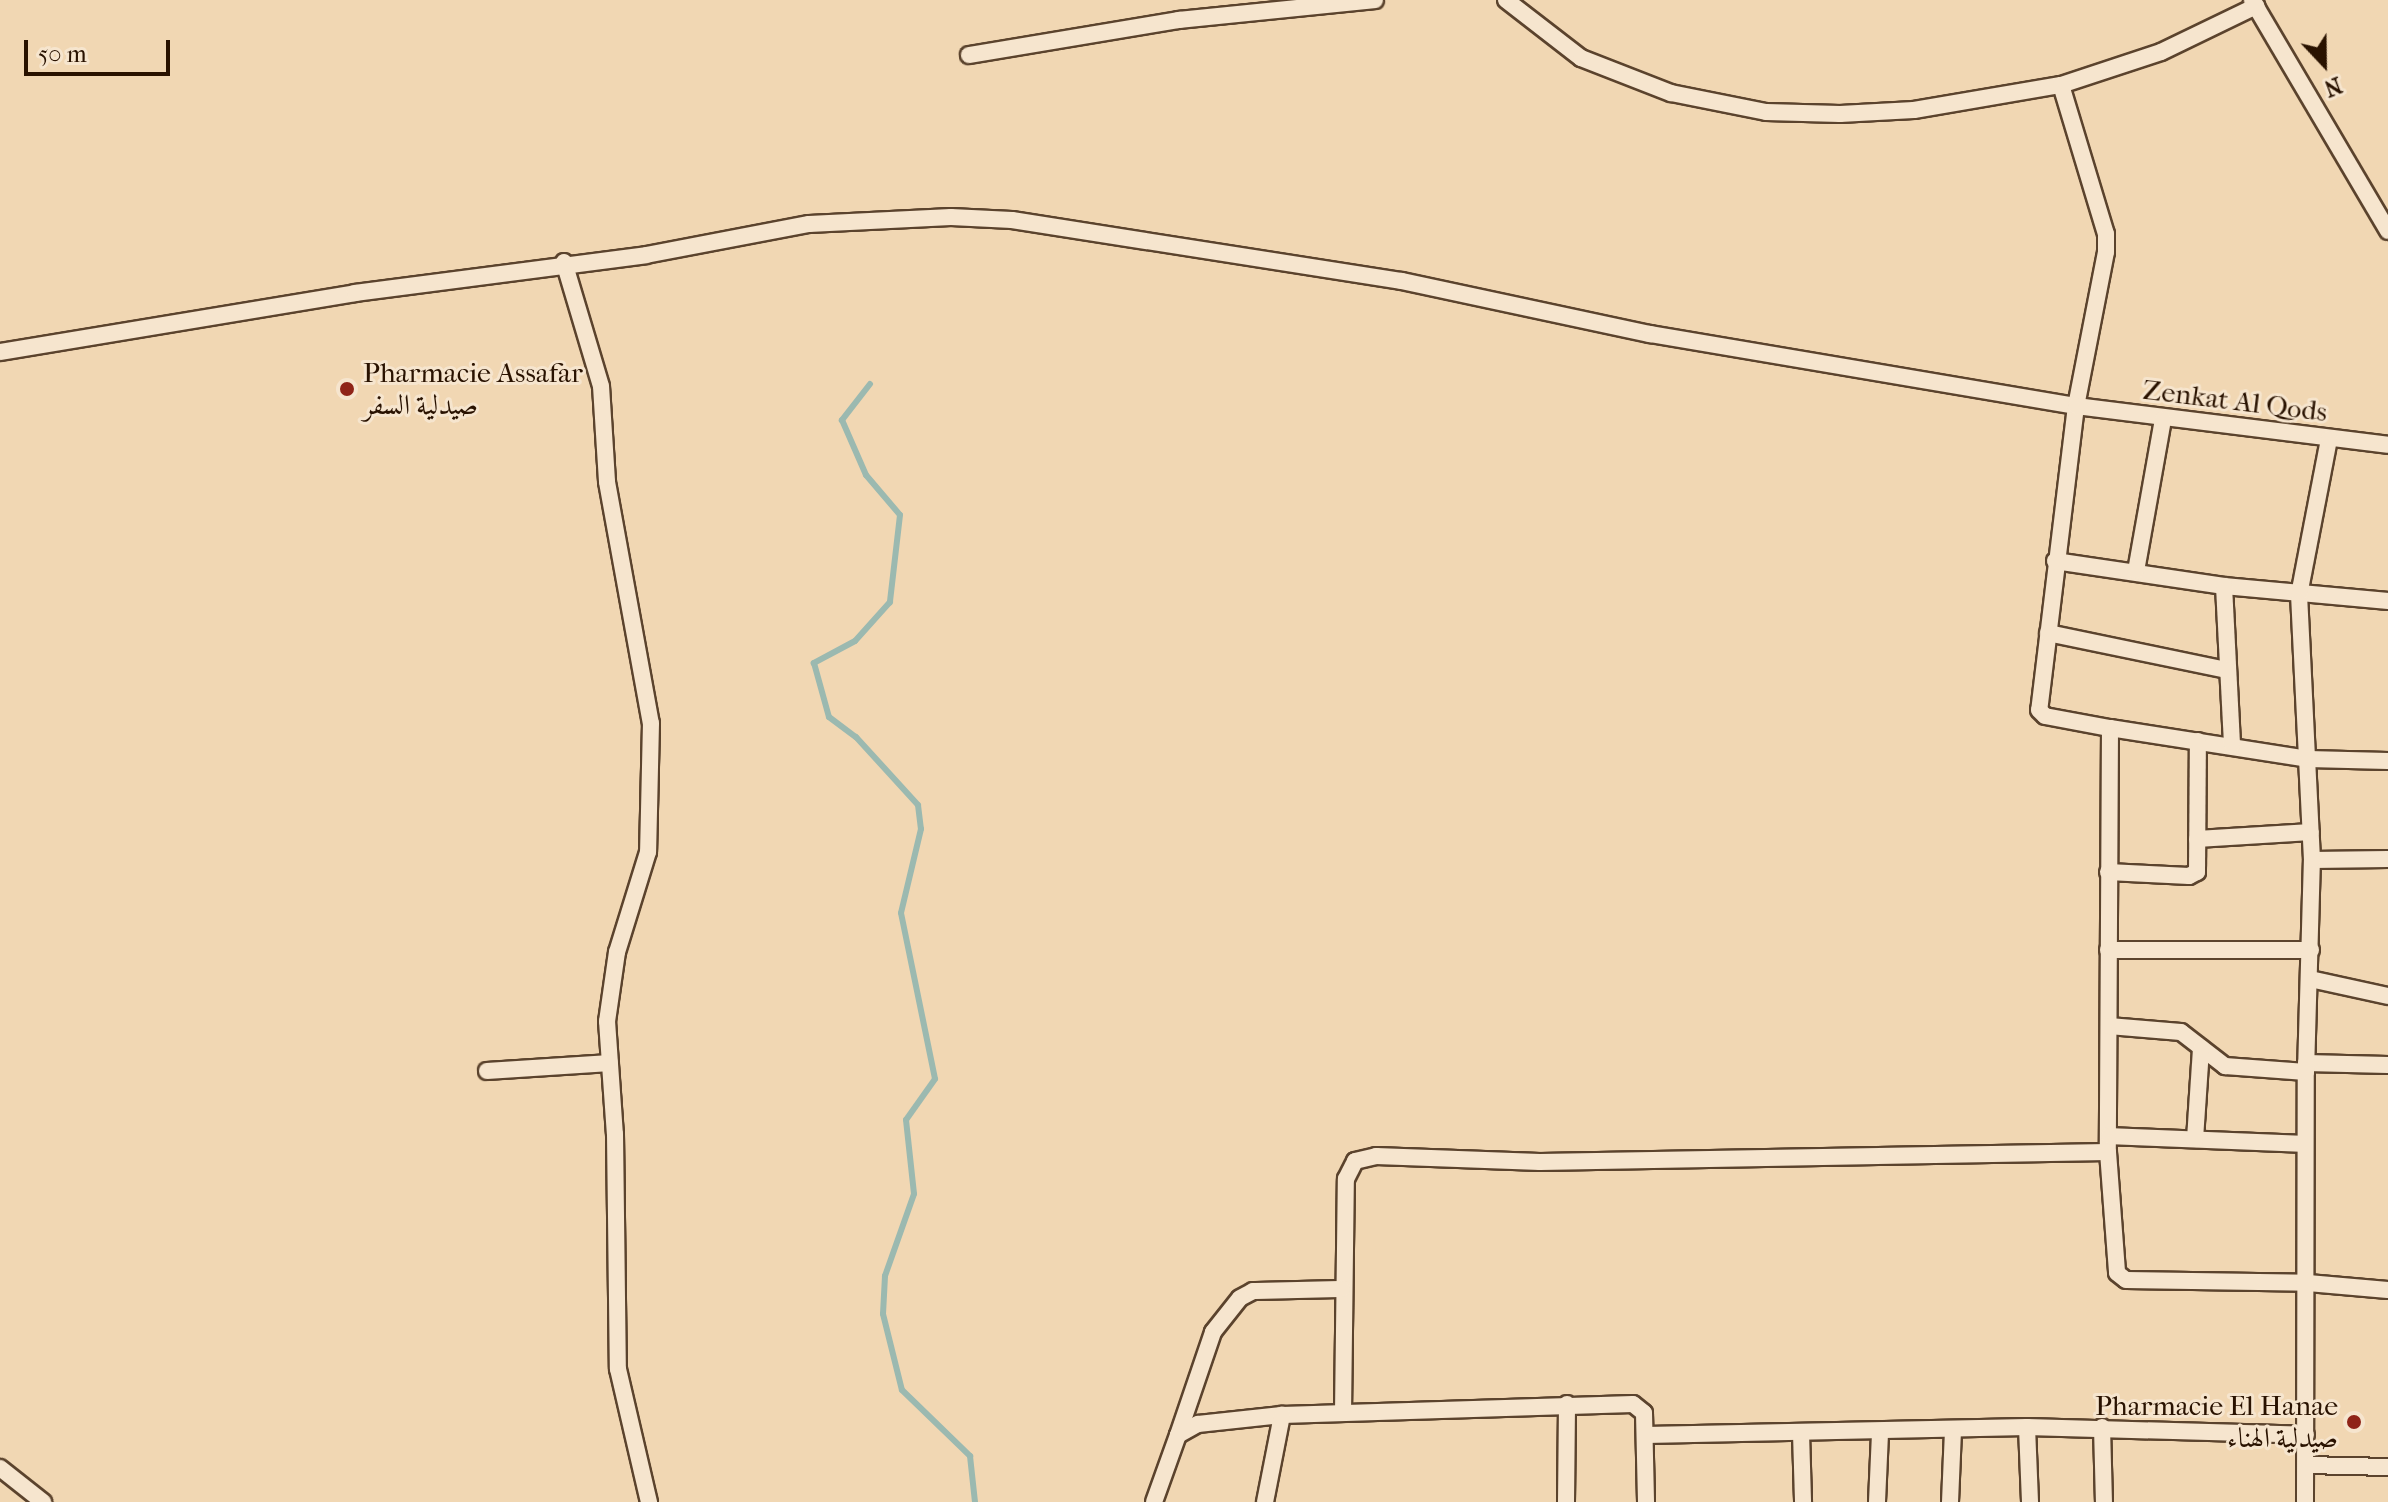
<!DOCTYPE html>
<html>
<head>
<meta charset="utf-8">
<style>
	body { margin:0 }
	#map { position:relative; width:2388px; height:1502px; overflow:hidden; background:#f1d7b3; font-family:"IM FELL French Canon",Amiri,serif }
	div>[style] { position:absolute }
	.stream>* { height:6px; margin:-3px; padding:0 3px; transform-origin:3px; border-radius:3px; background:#9bb9b0 }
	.roads { filter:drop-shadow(2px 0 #5b432d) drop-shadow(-2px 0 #5b432d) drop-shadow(0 2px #5b432d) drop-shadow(0 -2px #5b432d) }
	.minor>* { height:16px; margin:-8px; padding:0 8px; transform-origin:8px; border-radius:8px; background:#f6e5ce }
	.dots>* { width:22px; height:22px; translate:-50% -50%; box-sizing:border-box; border:4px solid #f6e5ce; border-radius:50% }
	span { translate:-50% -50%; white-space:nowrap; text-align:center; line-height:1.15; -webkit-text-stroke:6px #f6e5ce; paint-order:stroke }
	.poi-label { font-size:28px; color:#291200 }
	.left { translate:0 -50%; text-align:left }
	.right { translate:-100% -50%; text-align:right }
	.street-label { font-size:28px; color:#291200 }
	.north { position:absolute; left:2284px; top:24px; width:80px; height:80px; -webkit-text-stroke:6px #f6e5ce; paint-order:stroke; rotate:158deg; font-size:22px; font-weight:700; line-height:32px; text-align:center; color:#291200 }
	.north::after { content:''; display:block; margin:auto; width:28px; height:36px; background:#291200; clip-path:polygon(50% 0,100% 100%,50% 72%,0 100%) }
	.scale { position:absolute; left:24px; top:40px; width:146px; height:36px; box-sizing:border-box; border:4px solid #291200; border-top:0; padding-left:10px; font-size:24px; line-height:28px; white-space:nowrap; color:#291200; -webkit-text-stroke:6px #f6e5ce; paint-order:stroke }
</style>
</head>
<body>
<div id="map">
	<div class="stream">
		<i style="left:870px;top:384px;width:46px;rotate:127.9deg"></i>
		<i style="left:842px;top:420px;width:60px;rotate:66.4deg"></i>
		<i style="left:866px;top:475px;width:52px;rotate:49.6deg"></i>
		<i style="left:900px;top:515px;width:88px;rotate:96.6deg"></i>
		<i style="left:890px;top:602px;width:52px;rotate:131.9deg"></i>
		<i style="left:855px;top:641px;width:47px;rotate:151.8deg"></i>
		<i style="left:814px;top:663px;width:56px;rotate:74.5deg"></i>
		<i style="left:829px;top:717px;width:34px;rotate:37deg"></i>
		<i style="left:856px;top:737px;width:92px;rotate:47.6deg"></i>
		<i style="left:918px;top:805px;width:24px;rotate:83deg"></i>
		<i style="left:921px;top:829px;width:86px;rotate:103.4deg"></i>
		<i style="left:901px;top:913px;width:169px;rotate:78.4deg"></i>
		<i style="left:935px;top:1079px;width:50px;rotate:125.3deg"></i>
		<i style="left:906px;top:1120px;width:74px;rotate:83.8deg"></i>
		<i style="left:914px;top:1194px;width:87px;rotate:109.5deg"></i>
		<i style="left:885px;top:1276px;width:38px;rotate:93deg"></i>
		<i style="left:883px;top:1314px;width:78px;rotate:76deg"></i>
		<i style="left:902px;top:1390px;width:95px;rotate:44.1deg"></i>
		<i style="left:970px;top:1456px;width:46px;rotate:83.8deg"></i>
	</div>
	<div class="roads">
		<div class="minor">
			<i style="left:1506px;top:0;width:95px;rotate:37.7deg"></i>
			<i style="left:1581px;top:58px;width:97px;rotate:21.3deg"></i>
			<i style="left:1671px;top:93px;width:97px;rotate:11.3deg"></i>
			<i style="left:1766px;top:112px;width:74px;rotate:1.5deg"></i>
			<i style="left:1840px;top:114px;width:74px;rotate:-3.1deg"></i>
			<i style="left:1914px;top:110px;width:149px;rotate:-9.7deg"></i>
			<i style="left:2061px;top:85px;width:105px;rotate:-18.3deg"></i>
			<i style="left:2161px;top:52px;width:106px;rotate:-25.8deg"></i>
			<i style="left:2252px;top:0;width:268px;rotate:59.5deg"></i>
			<i style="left:969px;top:55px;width:213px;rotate:-9.5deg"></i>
			<i style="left:1179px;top:20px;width:197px;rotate:-5.8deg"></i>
			<i style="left:2061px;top:85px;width:156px;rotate:73.2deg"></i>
			<i style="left:2106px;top:234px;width:18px;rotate:90deg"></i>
			<i style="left:2106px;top:252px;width:157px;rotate:101deg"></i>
			<i style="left:2076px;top:406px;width:306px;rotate:96.9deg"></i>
			<i style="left:2039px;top:710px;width:8px;rotate:45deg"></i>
			<i style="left:2045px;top:716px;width:66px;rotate:10.5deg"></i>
			<i style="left:2110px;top:728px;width:200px;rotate:8.9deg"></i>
			<i style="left:2308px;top:759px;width:80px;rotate:1.4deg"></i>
			<i style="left:564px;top:262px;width:129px;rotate:73.4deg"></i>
			<i style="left:601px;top:386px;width:96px;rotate:86.4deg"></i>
			<i style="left:607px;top:482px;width:245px;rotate:79.7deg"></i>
			<i style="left:651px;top:723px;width:129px;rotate:91.3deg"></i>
			<i style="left:648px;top:852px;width:105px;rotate:107.2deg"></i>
			<i style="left:617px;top:952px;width:70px;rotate:98.2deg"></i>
			<i style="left:607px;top:1021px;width:113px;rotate:86deg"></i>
			<i style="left:615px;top:1134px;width:235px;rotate:89.3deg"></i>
			<i style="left:618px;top:1369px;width:137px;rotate:76.9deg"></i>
			<i style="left:0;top:352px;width:360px;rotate:-9.4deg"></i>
			<i style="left:355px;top:293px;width:293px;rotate:-7.4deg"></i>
			<i style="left:646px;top:255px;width:166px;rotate:-10.8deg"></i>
			<i style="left:809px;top:224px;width:142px;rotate:-2.8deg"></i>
			<i style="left:951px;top:217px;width:61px;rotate:2.8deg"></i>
			<i style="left:1012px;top:220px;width:395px;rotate:8.9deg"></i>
			<i style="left:1402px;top:281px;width:254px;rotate:12.1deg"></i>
			<i style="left:1650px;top:334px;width:432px;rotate:9.6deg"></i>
			<i style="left:2076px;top:406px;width:314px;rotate:7.1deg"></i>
			<i style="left:2055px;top:561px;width:171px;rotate:8.4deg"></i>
			<i style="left:2224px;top:586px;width:165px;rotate:5.2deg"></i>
			<i style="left:2136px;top:571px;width:154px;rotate:-79.9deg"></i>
			<i style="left:2224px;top:586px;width:159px;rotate:87.1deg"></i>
			<i style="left:2048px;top:633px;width:183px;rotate:11.7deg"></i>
			<i style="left:2110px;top:728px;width:424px;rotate:90.3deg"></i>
			<i style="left:2108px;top:1152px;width:121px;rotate:85.7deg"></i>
			<i style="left:2117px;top:1273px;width:11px;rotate:38deg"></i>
			<i style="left:2126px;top:1280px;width:182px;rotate:0.9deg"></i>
			<i style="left:2308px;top:1283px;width:80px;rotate:5deg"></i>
			<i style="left:2197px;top:839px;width:114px;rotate:-3.5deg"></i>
			<i style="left:2312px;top:860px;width:76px;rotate:-0.8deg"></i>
			<i style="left:2108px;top:872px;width:81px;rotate:2.8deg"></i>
			<i style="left:2189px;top:876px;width:9px;rotate:-27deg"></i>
			<i style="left:2197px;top:872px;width:131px;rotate:-89.6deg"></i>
			<i style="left:2108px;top:950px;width:203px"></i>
			<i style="left:2310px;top:979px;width:80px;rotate:12.3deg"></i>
			<i style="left:2109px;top:1026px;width:72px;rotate:4.8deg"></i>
			<i style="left:2181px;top:1032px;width:56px;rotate:37.7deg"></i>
			<i style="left:2225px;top:1066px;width:81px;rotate:4.2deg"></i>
			<i style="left:2306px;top:1063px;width:82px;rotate:1.4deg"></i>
			<i style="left:487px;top:1071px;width:123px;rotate:-3.7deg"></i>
			<i style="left:2109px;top:1136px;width:196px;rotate:2.3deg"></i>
			<i style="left:2195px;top:1139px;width:91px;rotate:-86.2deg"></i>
			<i style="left:1343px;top:1413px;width:234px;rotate:-89.3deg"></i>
			<i style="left:1346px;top:1179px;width:20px;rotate:-63deg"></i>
			<i style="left:1355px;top:1161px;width:22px;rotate:-13deg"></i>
			<i style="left:1376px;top:1156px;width:164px;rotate:2.1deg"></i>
			<i style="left:1540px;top:1162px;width:568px;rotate:-1.01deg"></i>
			<i style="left:2027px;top:1427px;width:75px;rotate:87.7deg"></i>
			<i style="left:2102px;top:1427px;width:75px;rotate:88.5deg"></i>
			<i style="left:1801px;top:1433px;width:69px;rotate:88.3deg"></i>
			<i style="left:1178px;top:1435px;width:109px;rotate:-71.2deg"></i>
			<i style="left:1213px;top:1332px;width:43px;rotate:-51.5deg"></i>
			<i style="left:1240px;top:1298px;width:15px;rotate:-28deg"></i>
			<i style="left:1253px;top:1291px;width:89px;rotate:-1.3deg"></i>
			<i style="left:1646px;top:1435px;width:381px;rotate:-1.2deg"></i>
			<i style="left:2027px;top:1427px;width:279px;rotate:1.6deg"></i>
			<i style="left:2306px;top:1465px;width:82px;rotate:1.4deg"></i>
			<i style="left:0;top:1468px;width:55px;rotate:38.3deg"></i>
			<i style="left:1154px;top:1502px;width:71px;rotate:-70.3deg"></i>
			<i style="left:1178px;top:1435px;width:23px;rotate:-29deg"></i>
			<i style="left:1198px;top:1424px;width:84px;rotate:-6.1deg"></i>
			<i style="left:1282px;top:1415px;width:351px;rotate:-1.8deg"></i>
			<i style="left:1633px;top:1404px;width:14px;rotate:39deg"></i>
			<i style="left:1644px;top:1413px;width:89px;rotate:88.7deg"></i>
			<i style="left:1265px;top:1502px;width:89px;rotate:-78.9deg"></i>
			<i style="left:1566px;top:1502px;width:98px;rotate:-89.4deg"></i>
			<i style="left:1877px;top:1502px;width:70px;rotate:-87.5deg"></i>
			<i style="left:1950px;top:1502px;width:72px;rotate:-87.6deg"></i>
			<i style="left:2305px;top:1502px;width:430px;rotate:-89.9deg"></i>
			<i style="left:2306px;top:1072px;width:212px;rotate:-88.4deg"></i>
			<i style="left:2312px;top:860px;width:265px;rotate:-92.8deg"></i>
			<i style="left:2299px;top:595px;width:159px;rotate:-79.1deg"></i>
		</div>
	</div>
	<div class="dots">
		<i style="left:347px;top:389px;background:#8f2418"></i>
		<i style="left:2354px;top:1422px;background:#8f2418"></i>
	</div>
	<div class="poi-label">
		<span class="left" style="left:363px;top:389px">Pharmacie Assafar<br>صيدلية السفر</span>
		<span class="right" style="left:2338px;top:1422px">Pharmacie El Hanae<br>صيدلية الهناء</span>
	</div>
	<div class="street-label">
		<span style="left:2235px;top:401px;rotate:7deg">Zenkat Al Qods</span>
	</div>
	<div class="north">N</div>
	<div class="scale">50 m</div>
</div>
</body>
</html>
